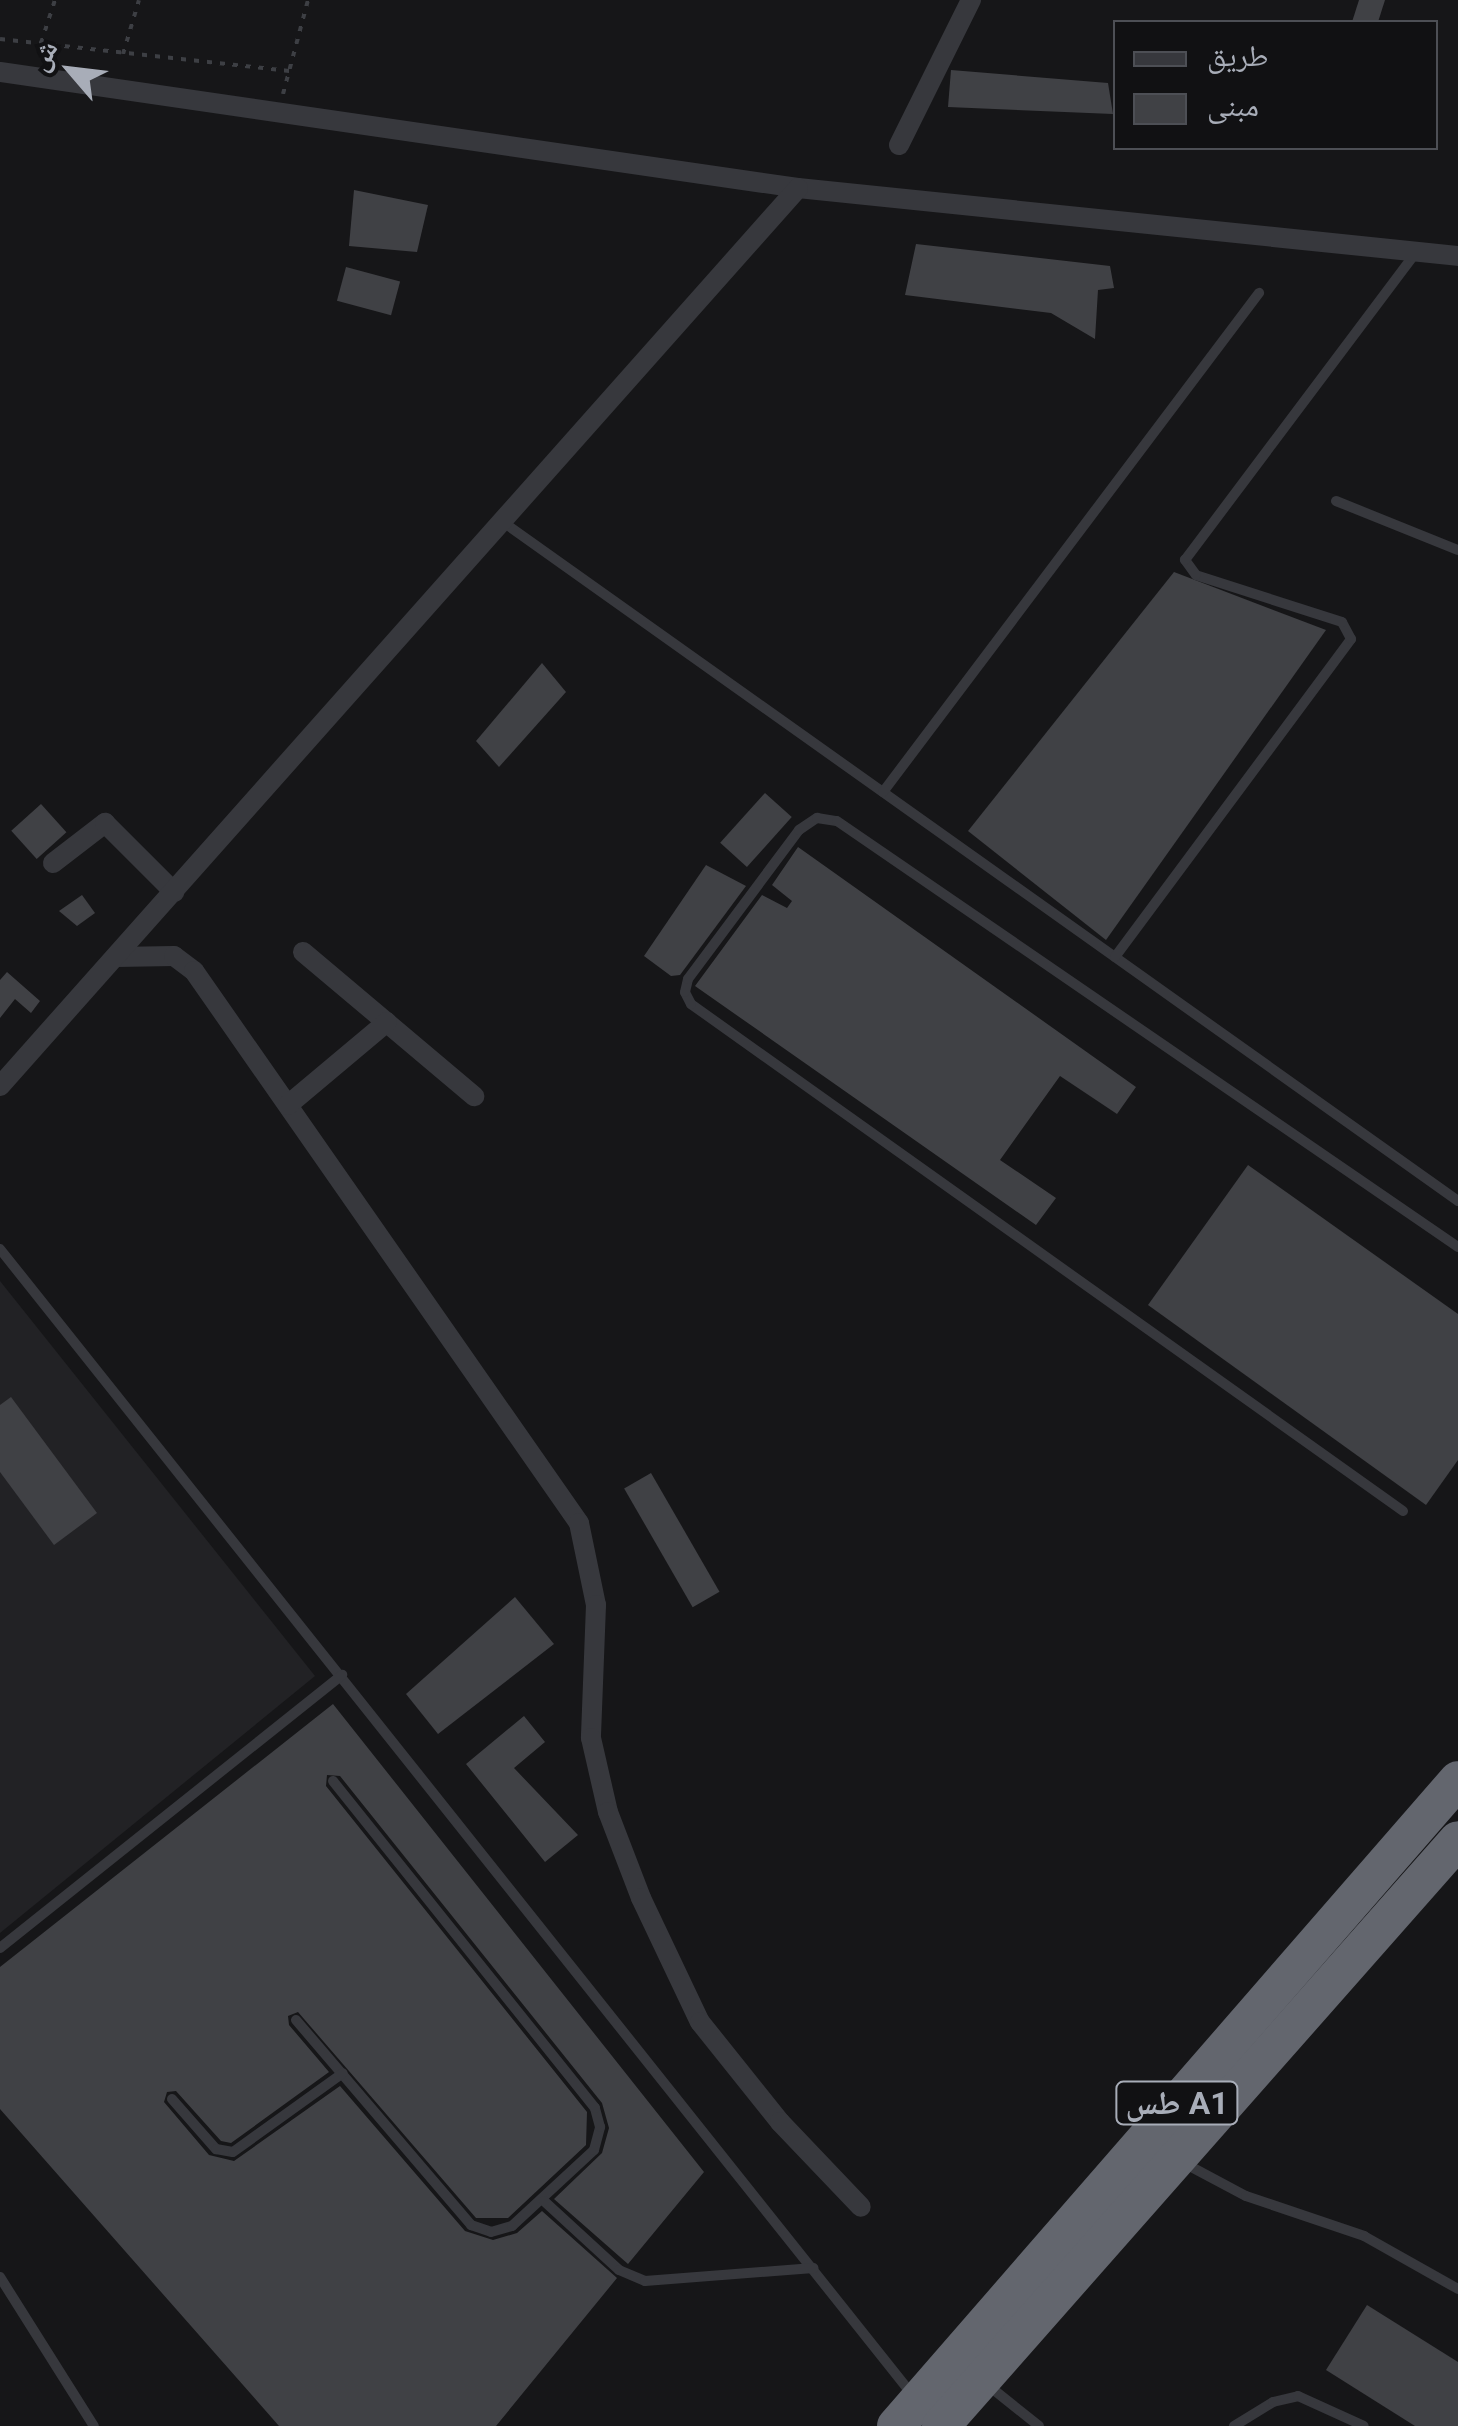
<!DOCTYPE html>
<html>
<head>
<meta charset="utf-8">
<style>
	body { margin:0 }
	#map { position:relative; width:1458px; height:2426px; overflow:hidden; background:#161618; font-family:Roboto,"Noto Naskh Arabic",sans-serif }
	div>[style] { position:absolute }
	.built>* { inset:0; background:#222225 }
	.building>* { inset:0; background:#404145; transform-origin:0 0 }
	.path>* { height:4px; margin-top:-2px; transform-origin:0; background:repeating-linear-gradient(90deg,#3d3f44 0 5px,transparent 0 13px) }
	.lane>* { height:10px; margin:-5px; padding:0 5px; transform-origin:5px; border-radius:5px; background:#37383d }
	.street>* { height:20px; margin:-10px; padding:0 10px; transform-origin:10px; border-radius:10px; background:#37383d }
	.highway>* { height:38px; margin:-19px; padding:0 19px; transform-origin:19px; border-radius:19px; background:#63666e }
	span { translate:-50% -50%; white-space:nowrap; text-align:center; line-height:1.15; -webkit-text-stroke:8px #111113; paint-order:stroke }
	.shield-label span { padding:2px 8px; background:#111113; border:2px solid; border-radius:8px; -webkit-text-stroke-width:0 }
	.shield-label { font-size:32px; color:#a8adb8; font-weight:700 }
	.legend { position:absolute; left:1113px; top:20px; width:325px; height:130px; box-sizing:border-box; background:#111113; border:2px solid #4d4f55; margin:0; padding:12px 18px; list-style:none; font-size:30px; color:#a8adb8 }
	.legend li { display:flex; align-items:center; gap:20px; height:50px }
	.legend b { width:50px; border:2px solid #4d4f55 }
	.north { position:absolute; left:20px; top:20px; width:100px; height:100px; -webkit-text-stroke:8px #111113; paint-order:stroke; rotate:298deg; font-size:28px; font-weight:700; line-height:40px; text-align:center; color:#a8adb8 }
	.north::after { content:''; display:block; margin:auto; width:35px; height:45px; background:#a8adb8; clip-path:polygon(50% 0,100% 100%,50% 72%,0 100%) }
</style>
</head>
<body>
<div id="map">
	<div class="built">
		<i style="clip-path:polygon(0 1281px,315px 1676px,0 1933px)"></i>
	</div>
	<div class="building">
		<i style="clip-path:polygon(1359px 0,1385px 0,1378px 22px,1352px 22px)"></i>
		<i style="clip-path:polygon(951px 70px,1108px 83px,1113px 114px,948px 107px)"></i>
		<i style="clip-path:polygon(354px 190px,428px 205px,417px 252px,349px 246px)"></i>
		<i style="clip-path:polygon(916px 244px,1110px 266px,1114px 288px,1098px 290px,1095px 339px,1051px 313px,905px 295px)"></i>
		<i style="left:346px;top:267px;width:56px;height:35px;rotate:15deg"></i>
		<i style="clip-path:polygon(1174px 572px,1326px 630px,1106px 940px,968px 831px)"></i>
		<i style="clip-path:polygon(542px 663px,566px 692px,499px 767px,476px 741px)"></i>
		<i style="left:765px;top:793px;width:36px;height:67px;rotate:42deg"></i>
		<i style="left:41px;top:804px;width:38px;height:40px;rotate:48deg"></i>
		<i style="clip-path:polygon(798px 847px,1136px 1087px,1117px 1114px,1060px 1076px,1000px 1160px,1056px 1198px,1036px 1225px,695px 986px,762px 895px,787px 908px,792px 901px,772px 885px)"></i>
		<i style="clip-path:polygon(706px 865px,746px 886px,680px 975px,671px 976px,644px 956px)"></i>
		<i style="clip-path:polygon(82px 895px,95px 913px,77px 926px,59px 911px)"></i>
		<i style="clip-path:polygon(7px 972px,40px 1001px,31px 1013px,15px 999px,0 1018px,0 980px)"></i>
		<i style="clip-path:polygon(1248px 1165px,1458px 1314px,1458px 1460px,1426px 1505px,1148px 1305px)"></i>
		<i style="clip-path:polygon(11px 1397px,97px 1513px,54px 1545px,0 1472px,0 1405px)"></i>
		<i style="left:651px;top:1473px;width:137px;height:31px;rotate:60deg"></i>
		<i style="clip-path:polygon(515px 1597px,554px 1644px,438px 1734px,406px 1694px)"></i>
		<i style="clip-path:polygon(333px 1704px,704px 2172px,628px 2264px,554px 2199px,602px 2153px,609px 2128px,602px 2103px,340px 1776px,327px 1775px,326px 1786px,587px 2112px,586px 2145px,508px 2218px,476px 2218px,298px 2012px,288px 2016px,289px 2025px,329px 2072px,231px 2143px,221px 2141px,176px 2091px,167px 2092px,164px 2102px,209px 2155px,234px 2161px,340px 2086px,465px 2231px,493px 2240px,517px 2233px,542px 2211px,617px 2278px,496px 2426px,279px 2426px,0 2109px,0 1967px)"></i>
		<i style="clip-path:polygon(524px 1716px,545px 1742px,514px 1768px,578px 1835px,545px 1862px,466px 1764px)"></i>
		<i style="clip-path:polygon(1367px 2305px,1458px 2362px,1458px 2426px,1415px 2426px,1326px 2370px)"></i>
	</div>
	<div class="path">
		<i style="left:0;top:39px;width:291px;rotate:6.3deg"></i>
		<i style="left:41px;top:43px;width:45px;rotate:-72deg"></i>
		<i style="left:123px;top:54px;width:56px;rotate:-73.5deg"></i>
		<i style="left:283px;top:94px;width:97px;rotate:-75.1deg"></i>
	</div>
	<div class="lane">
		<i style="left:1336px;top:501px;width:131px;rotate:21.9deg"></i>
		<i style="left:503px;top:522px;width:1172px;rotate:35.41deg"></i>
		<i style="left:883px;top:792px;width:625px;rotate:-53deg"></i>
		<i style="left:1115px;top:957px;width:396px;rotate:-53.4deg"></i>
		<i style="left:1351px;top:639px;width:19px;rotate:-118deg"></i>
		<i style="left:1342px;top:622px;width:153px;rotate:-162.2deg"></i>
		<i style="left:1196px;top:575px;width:19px;rotate:-126deg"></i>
		<i style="left:1185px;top:560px;width:383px;rotate:-53.1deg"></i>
		<i style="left:0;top:1249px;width:1467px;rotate:51.47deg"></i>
		<i style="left:1403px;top:1511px;width:874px;rotate:-144.55deg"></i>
		<i style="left:691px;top:1004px;width:13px;rotate:-117deg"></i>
		<i style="left:685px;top:992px;width:13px;rotate:-77deg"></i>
		<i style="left:688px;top:979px;width:186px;rotate:-53.3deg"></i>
		<i style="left:799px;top:830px;width:22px;rotate:-34deg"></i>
		<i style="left:817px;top:818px;width:20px;rotate:9deg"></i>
		<i style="left:837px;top:821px;width:753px;rotate:34.45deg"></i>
		<i style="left:0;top:1948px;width:438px;rotate:-38.6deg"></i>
		<i style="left:296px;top:2020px;width:270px;rotate:49.5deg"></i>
		<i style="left:471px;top:2225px;width:21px;rotate:19deg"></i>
		<i style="left:491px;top:2232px;width:22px;rotate:-16deg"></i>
		<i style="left:512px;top:2226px;width:112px;rotate:-42.8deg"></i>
		<i style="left:594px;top:2150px;width:24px;rotate:-75deg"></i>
		<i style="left:600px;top:2127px;width:20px;rotate:-105deg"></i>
		<i style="left:595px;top:2108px;width:419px;rotate:-128.7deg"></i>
		<i style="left:172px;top:2099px;width:67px;rotate:48.7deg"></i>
		<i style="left:216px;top:2149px;width:17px;rotate:10deg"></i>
		<i style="left:233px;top:2152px;width:135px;rotate:-35.7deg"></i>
		<i style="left:1182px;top:2162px;width:72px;rotate:28deg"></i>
		<i style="left:1246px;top:2196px;width:125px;rotate:18.7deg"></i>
		<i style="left:1364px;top:2236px;width:108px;rotate:29.4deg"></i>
		<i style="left:544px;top:2201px;width:102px;rotate:42.6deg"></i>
		<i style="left:619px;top:2270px;width:28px;rotate:23deg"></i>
		<i style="left:645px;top:2281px;width:169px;rotate:-4.4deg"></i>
		<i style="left:0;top:2277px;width:176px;rotate:57.8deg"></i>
		<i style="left:989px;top:2386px;width:64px;rotate:38.7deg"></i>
		<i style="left:1234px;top:2426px;width:46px;rotate:-31.6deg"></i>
		<i style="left:1273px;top:2402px;width:26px;rotate:-13deg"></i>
		<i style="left:1298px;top:2396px;width:72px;rotate:24.4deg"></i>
	</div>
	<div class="street">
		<i style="left:0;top:72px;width:806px;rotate:8.27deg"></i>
		<i style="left:798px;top:188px;width:663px;rotate:5.88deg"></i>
		<i style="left:899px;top:145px;width:162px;rotate:-63.6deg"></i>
		<i style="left:53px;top:863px;width:66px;rotate:-37.6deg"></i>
		<i style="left:105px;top:823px;width:98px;rotate:45deg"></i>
		<i style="left:303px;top:952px;width:224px;rotate:40.1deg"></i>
		<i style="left:116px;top:957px;width:58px;rotate:-1deg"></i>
		<i style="left:174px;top:956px;width:25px;rotate:37deg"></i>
		<i style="left:194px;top:971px;width:673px;rotate:55.11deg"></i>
		<i style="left:579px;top:1523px;width:84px;rotate:78.3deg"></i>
		<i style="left:596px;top:1605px;width:133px;rotate:92.2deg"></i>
		<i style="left:591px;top:1738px;width:76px;rotate:77.1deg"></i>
		<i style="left:608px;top:1812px;width:92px;rotate:69deg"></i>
		<i style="left:641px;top:1898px;width:137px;rotate:64.6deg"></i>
		<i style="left:700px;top:2022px;width:128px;rotate:51.3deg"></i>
		<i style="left:780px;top:2122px;width:117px;rotate:46.4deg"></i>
		<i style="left:0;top:1086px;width:1201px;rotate:-48.37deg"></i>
		<i style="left:288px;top:1105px;width:129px;rotate:-40deg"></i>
	</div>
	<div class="highway">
		<i style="left:896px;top:2426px;width:856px;rotate:-48.98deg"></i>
		<i style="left:941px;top:2426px;width:781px;rotate:-48.58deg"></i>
	</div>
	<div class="shield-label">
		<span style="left:1177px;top:2103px">طس A1</span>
	</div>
	<ul class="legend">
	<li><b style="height:12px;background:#37383d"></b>طريق</li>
	<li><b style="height:28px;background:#404145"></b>مبنى</li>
	</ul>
	<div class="north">ش</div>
</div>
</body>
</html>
